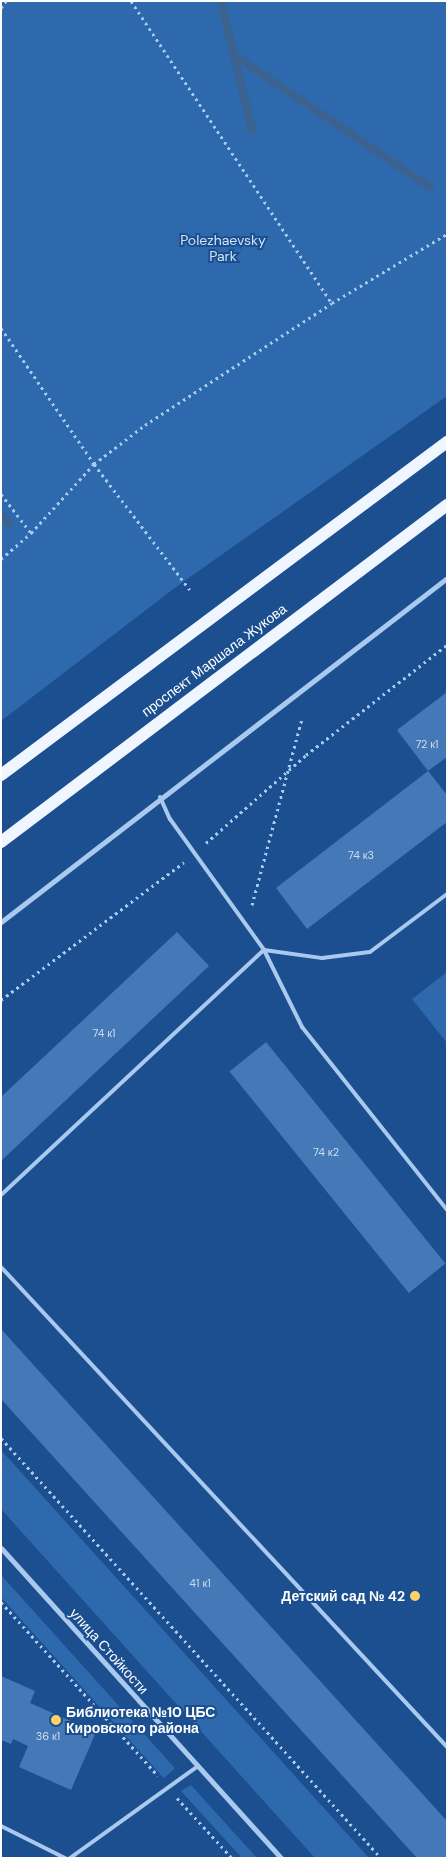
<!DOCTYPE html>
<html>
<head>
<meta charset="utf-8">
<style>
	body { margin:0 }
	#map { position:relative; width:448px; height:1859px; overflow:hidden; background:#1b4f8f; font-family:"DM Sans",sans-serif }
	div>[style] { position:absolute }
	.green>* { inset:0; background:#2e69ad; transform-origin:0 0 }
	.stream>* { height:8px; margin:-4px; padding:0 4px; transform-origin:4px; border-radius:4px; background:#3c6290 }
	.building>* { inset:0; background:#4478b7; transform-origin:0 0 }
	.path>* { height:3px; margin-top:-1.5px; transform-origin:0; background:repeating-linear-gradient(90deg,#a9c9ee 0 2.5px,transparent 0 6.5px) }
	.lane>* { height:4px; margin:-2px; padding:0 2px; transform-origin:2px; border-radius:2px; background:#a9c9ee }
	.street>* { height:5px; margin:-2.5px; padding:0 2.5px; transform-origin:2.5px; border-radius:2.5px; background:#a9c9ee }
	.primary>* { height:12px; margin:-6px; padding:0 6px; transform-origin:6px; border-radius:6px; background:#f0f6ff }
	.dots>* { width:14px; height:14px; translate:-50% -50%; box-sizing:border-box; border:2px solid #1b4f8f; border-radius:50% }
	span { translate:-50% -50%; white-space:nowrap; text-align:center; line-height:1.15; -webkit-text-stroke:4px #1b4f8f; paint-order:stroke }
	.number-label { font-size:11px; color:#d0dded }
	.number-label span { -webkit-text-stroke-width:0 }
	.park-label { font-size:14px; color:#cfe3fa }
	.street-label { font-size:14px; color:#fff }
	.poi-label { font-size:14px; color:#fff; font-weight:700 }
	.right { translate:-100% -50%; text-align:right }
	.left { translate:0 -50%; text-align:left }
	.frame { position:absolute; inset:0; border:2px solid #fff; pointer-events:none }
</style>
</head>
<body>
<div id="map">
	<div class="green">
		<i style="clip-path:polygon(1px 1px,447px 1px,447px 396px,176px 587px,1px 721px)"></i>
		<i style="clip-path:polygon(447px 972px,447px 1043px,412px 999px)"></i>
		<i style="clip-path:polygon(1px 1450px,369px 1858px,315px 1858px,1px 1509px)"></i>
		<i style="left:1px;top:1575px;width:260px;height:15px;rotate:48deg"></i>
		<i style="clip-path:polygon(191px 1785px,257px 1858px,242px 1858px,181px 1791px)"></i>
	</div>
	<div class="stream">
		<i style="left:221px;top:1px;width:133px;rotate:76.5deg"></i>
		<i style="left:234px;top:55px;width:236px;rotate:34deg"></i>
		<i style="left:1px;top:514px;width:13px;rotate:51deg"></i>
	</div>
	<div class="building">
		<i style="clip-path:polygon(447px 692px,447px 757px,428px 771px,397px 730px)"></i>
		<i style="clip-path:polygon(428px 771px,447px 795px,447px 822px,307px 929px,276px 888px)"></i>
		<i style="clip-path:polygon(177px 932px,209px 966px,1px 1161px,1px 1097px)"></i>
		<i style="left:266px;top:1042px;width:285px;height:47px;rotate:51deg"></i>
		<i style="clip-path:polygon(1px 1329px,447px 1821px,447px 1858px,417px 1858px,1px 1399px)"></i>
		<i style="clip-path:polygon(1px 1676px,35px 1691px,30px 1703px,96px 1732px,71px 1790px,19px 1767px,28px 1746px,13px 1739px,11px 1744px,1px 1740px)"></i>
	</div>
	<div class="path">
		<i style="left:131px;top:1px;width:363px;rotate:56.4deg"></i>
		<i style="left:1px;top:8px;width:9px;rotate:-54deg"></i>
		<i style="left:1px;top:328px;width:165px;rotate:55.6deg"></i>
		<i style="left:94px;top:464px;width:158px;rotate:52.7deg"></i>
		<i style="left:1px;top:494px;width:49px;rotate:52.4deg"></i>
		<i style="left:1px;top:559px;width:40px;rotate:-41deg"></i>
		<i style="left:31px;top:533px;width:93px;rotate:-47.6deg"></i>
		<i style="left:94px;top:464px;width:64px;rotate:-37.4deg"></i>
		<i style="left:145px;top:425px;width:223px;rotate:-33.1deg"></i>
		<i style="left:332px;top:303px;width:134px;rotate:-31deg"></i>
		<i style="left:206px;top:843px;width:133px;rotate:-41.3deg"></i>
		<i style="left:306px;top:755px;width:179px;rotate:-38deg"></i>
		<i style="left:252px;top:905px;width:193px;rotate:-75deg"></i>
		<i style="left:1px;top:1000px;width:229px;rotate:-37deg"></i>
		<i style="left:1px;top:1438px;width:566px;rotate:47.86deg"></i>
		<i style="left:1px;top:1602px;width:234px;rotate:47.9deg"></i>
		<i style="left:177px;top:1798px;width:81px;rotate:47.5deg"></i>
	</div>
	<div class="lane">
		<i style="left:160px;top:797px;width:24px;rotate:66deg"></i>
		<i style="left:170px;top:819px;width:161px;rotate:54.3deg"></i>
		<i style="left:264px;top:950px;width:59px;rotate:7.9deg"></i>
		<i style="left:322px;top:958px;width:48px;rotate:-7.1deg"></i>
		<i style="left:370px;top:952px;width:96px;rotate:-37deg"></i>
		<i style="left:1px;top:1195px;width:359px;rotate:-43deg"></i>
		<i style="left:264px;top:950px;width:86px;rotate:63.7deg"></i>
		<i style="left:302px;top:1027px;width:233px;rotate:51.6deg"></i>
		<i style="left:1px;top:1267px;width:655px;rotate:47.1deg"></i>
		<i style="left:1px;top:1826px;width:72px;rotate:26.6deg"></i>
		<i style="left:70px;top:1858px;width:158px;rotate:-35.7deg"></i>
	</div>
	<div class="street">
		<i style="left:1px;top:922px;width:563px;rotate:-37.64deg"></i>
		<i style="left:1px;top:1548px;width:418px;rotate:47.9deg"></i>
	</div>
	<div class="primary">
		<i style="left:1px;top:775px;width:557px;rotate:-36.75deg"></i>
		<i style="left:1px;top:842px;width:559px;rotate:-37.07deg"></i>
	</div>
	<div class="dots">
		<i style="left:415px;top:1596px;background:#ffd166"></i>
		<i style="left:56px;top:1720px;background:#ffd166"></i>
	</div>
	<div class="number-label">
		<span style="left:427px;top:744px">72 к1</span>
		<span style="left:361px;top:855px">74 к3</span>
		<span style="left:104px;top:1033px">74 к1</span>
		<span style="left:326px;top:1152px">74 к2</span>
		<span style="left:200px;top:1583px">41 к1</span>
		<span style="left:48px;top:1736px">36 к1</span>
	</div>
	<div class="park-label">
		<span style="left:223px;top:248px">Polezhaevsky<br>Park</span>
	</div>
	<div class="street-label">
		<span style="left:214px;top:660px;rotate:-37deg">проспект Маршала Жукова</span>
		<span style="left:109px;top:1651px;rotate:48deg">улица Стойкости</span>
	</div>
	<div class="poi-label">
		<span class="right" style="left:405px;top:1596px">Детский сад № 42</span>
		<span class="left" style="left:66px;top:1720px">Библиотека №10 ЦБС<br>Кировского района</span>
	</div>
	<div class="frame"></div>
</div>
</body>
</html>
